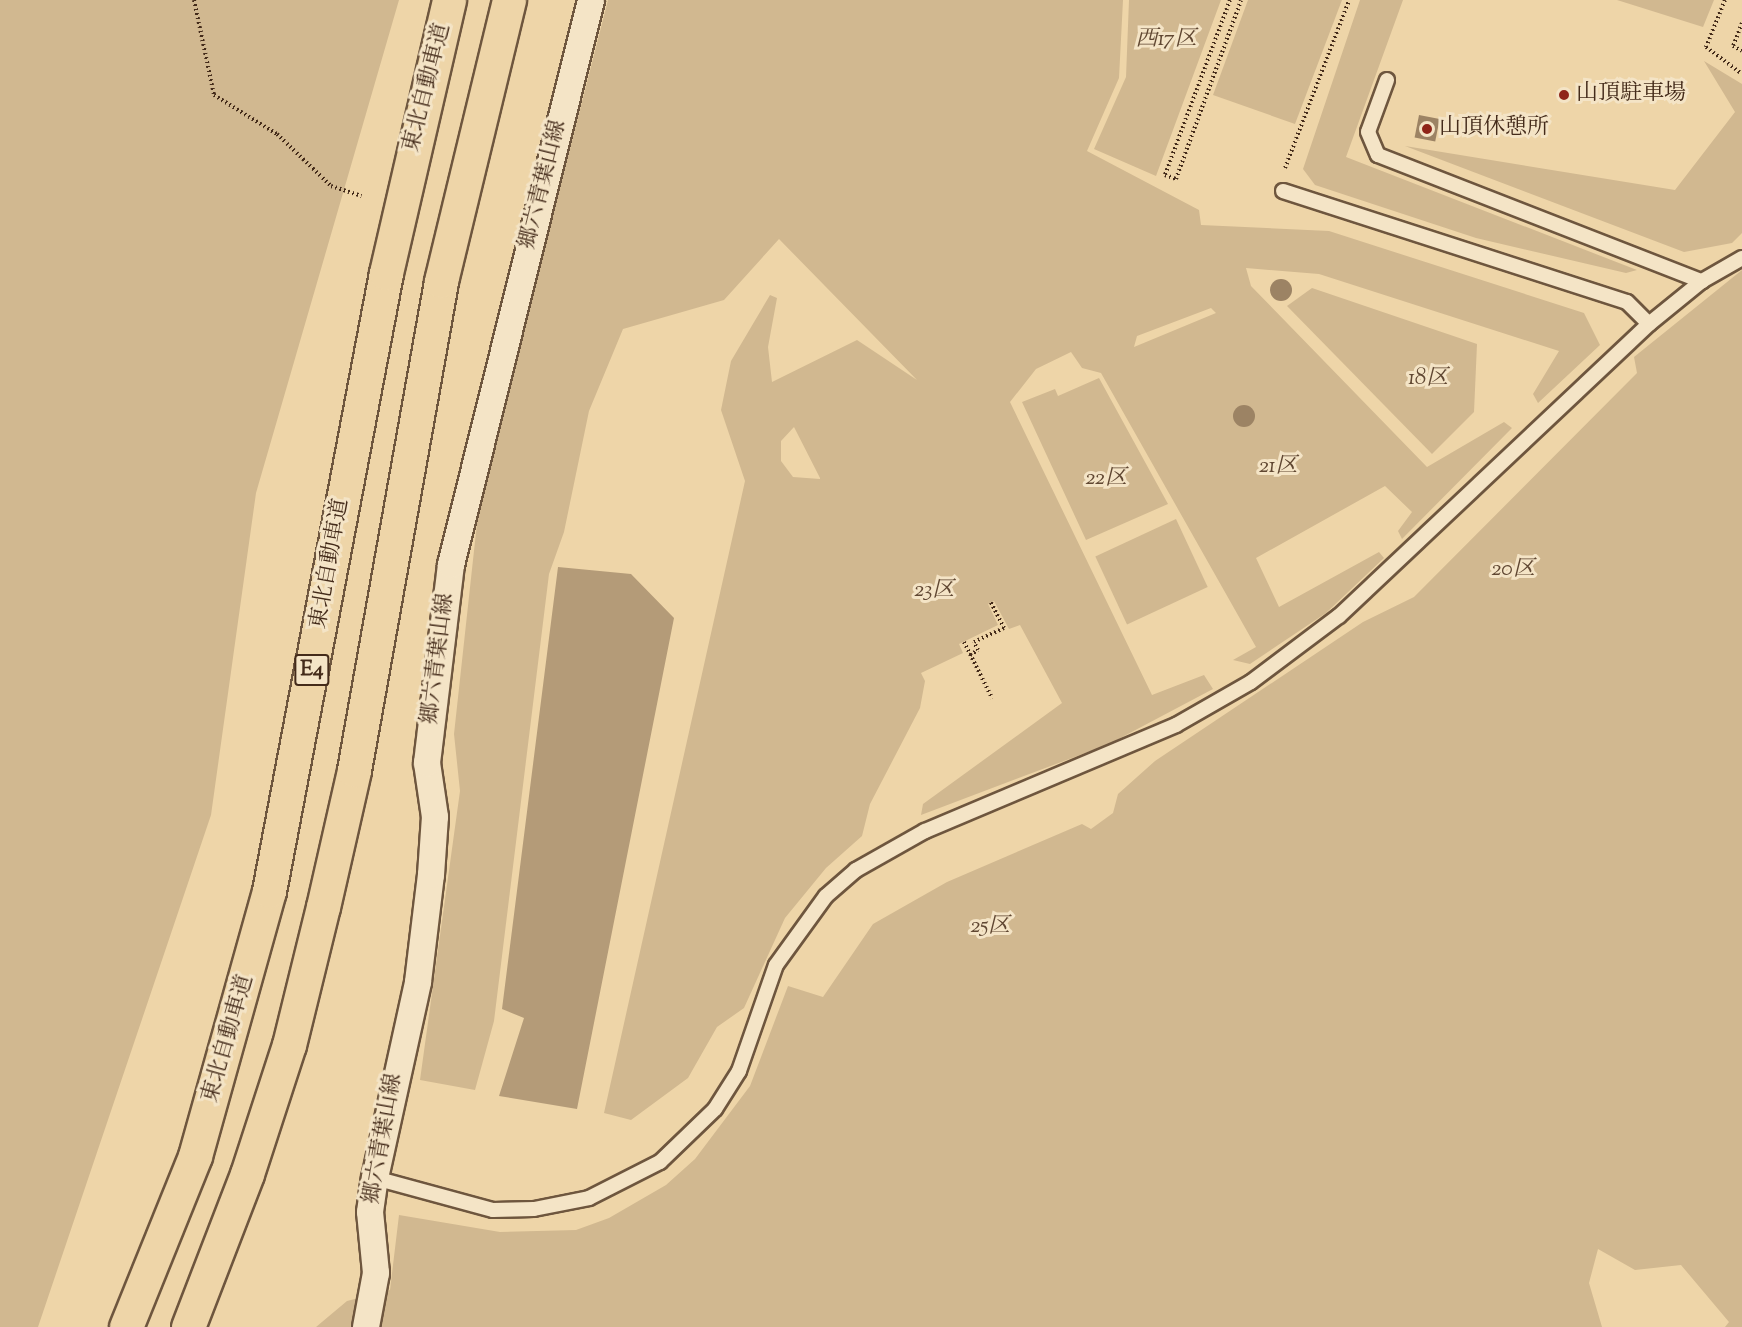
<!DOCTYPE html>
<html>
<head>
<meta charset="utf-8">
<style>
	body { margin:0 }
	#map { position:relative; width:1742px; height:1327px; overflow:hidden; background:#eed5a8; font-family:"Sorts Mill Goudy","Noto Serif JP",serif }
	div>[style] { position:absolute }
	.green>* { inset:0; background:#d1b890; transform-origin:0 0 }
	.water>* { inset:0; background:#b49b78 }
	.building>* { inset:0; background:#9c8364; transform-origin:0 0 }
	.round { border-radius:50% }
	.path>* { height:4px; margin-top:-2px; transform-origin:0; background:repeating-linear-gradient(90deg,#442b1a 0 1.5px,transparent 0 4.5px) }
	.roads { filter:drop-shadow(2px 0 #6e563e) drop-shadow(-2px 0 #6e563e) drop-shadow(0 2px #6e563e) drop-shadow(0 -2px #6e563e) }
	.service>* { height:14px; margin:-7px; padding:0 7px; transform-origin:7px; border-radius:7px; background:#f4e4c6 }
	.minor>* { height:26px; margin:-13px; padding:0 13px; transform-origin:13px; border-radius:13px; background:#f4e4c6 }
	.motorway>* { height:33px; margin:-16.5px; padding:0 16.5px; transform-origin:16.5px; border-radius:16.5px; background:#eed5a8 }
	.dots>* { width:16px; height:16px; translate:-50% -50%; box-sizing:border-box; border:3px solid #f4e4c6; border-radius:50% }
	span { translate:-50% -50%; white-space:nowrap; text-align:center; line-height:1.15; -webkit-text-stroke:6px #f4e4c6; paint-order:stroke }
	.shield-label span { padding:2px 4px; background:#f4e4c6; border:2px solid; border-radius:4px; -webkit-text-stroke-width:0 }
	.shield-label { font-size:21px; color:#442b1a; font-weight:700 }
	.park-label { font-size:22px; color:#604732; font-style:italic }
	.street-label { font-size:22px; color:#442b1a }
	.poi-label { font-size:22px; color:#442b1a }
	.left { translate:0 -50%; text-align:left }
</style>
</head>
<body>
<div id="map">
	<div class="green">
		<i style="clip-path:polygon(0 0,399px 0,256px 493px,211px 815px,38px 1327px,0 1327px)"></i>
		<i style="clip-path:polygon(evenodd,608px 0,1123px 0,1119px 78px,1087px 151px,1199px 210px,1201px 225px,1329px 231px,1584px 313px,1600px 345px,1538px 403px,1533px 394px,1559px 351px,1319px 274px,1246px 268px,1251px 286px,1427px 467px,1504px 422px,1512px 428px,1402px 539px,1398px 531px,1412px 512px,1385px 486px,1256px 558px,1279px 607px,1379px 552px,1384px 558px,1326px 613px,1250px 664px,1233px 660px,1256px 647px,1101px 373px,1082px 368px,1071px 352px,1036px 369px,1010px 402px,1152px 695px,1204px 675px,1213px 689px,1109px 744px,921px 815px,923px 804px,1062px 703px,1020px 625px,1009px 629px,994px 601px,988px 604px,998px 625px,959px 644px,963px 653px,921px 673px,925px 681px,920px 708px,870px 804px,862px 836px,826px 868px,785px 918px,744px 1008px,717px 1027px,688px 1078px,631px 1120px,604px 1113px,745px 481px,721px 410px,731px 361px,770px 295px,777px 298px,768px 347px,772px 382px,857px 340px,917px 380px,779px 239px,724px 300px,623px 329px,589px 411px,564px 532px,549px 574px,494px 1021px,475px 1090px,420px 1080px,460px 791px,454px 734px,479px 505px,608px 0,1211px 308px,1216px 313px,1134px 347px,1137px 336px,1211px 308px,608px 0,794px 427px,820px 478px,820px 479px,793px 477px,781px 461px,781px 441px,794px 427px)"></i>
		<i style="clip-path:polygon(1129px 0,1221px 0,1156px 176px,1094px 149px,1126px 77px)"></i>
		<i style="clip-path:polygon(1248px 0,1342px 0,1295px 124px,1213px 95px)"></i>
		<i style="clip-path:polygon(1360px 0,1403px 0,1346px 157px,1637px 270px,1626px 273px,1476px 238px,1315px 185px,1303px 169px)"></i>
		<i style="clip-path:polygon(1617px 0,1714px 0,1703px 27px)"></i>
		<i style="clip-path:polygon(1704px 61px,1742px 84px,1742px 233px,1732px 243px,1684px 252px,1405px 146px,1675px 190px,1735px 112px)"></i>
		<i style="clip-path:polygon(1742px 270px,1742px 1327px,1725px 1327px,1729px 1322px,1681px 1265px,1635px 1270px,1598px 1249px,1589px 1283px,1602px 1327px,316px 1327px,347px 1301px,390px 1290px,399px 1215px,500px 1232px,576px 1230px,609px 1218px,666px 1185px,695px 1159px,750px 1086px,788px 986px,823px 997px,873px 924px,947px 882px,1082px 824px,1091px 829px,1113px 813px,1118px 794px,1155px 761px,1363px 622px,1414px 597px,1637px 373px,1634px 357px)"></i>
		<i style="clip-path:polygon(1312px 288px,1477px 344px,1474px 412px,1432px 454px,1287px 306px)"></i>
		<i style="clip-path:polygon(1099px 378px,1168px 504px,1086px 540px,1022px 402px,1055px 389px,1058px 396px)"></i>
		<i style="left:1176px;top:519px;width:75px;height:89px;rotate:65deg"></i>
	</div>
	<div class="water">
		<i style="clip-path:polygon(558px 567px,631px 574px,674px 618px,577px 1109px,499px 1096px,524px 1018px,502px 1009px)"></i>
	</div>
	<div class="building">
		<i style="left:1419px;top:115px;width:21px;height:23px;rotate:11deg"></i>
		<i class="round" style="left:1270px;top:279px;width:22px;height:22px"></i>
		<i class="round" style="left:1233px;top:405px;width:22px;height:22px"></i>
	</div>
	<div class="path">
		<i style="left:194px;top:0;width:97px;rotate:78.1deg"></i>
		<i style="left:214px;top:95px;width:74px;rotate:31.8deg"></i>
		<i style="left:277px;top:134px;width:75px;rotate:43.9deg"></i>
		<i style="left:331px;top:186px;width:32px;rotate:18deg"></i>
		<i style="left:1230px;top:0;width:187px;rotate:110.4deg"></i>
		<i style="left:1165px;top:175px;width:12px;rotate:20deg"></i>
		<i style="left:1176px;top:179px;width:190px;rotate:-70deg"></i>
		<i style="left:1725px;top:0;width:51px;rotate:112deg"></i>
		<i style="left:1706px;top:47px;width:45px;rotate:36.9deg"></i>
		<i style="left:1742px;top:23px;width:25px;rotate:111deg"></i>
		<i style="left:1733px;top:46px;width:10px;rotate:29deg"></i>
		<i style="left:1285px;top:168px;width:180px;rotate:-69.1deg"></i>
		<i style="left:964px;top:642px;width:63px;rotate:63.4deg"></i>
		<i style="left:970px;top:655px;width:9px;rotate:-32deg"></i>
		<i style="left:978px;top:650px;width:9px;rotate:-117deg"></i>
		<i style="left:974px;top:642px;width:33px;rotate:-25deg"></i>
		<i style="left:1004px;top:628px;width:29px;rotate:-117deg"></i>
	</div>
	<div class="roads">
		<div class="service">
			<i style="left:1387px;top:80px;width:55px;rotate:110.1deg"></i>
			<i style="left:1368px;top:132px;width:25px;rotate:67deg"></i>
			<i style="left:1378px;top:155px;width:348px;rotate:21.3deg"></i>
			<i style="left:1283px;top:191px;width:361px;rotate:17.9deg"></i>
			<i style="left:1627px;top:302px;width:31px;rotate:45deg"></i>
			<i style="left:375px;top:1178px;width:122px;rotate:15.2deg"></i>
			<i style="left:493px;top:1210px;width:41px;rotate:-1.4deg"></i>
			<i style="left:534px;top:1209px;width:56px;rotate:-11.3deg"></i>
			<i style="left:589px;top:1198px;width:80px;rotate:-26.9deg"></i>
			<i style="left:660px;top:1162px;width:76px;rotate:-43.9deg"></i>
			<i style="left:715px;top:1109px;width:45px;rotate:-57.7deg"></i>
			<i style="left:739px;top:1071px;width:112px;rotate:-70.8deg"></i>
			<i style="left:776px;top:965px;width:85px;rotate:-54.1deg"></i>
			<i style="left:826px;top:896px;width:40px;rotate:-41deg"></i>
			<i style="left:856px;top:870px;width:79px;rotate:-29.5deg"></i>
			<i style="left:925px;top:831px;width:272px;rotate:-22.9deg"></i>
			<i style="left:1176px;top:725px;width:86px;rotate:-29.8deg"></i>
			<i style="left:1251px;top:682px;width:110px;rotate:-36.9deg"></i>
			<i style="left:1339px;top:616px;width:426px;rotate:-43.3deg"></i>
			<i style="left:1649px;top:324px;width:68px;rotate:-39.1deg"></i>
			<i style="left:1702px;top:281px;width:46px;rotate:-29.9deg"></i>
		</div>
		<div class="minor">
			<i style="left:366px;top:1327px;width:55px;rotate:-79.5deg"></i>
			<i style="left:376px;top:1273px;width:61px;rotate:-95.6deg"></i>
			<i style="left:370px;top:1212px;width:34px;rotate:-82deg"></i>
			<i style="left:375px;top:1178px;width:201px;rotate:-77.6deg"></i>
			<i style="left:418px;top:982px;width:108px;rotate:-83.1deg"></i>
			<i style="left:431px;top:875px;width:58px;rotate:-86.1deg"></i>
			<i style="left:435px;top:817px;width:55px;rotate:-98.4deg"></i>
			<i style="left:427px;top:763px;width:199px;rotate:-83.1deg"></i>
			<i style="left:451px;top:565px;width:582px;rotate:-76.08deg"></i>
		</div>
		<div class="motorway">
			<i style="left:126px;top:1327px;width:184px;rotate:-68deg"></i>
			<i style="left:195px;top:1156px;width:275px;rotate:-74.4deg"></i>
			<i style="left:269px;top:891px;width:629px;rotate:-79.28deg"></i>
			<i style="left:386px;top:273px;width:280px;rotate:-77deg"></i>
			<i style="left:188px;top:1327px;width:164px;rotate:-68.9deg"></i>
			<i style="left:247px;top:1174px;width:136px;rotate:-72deg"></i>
			<i style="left:289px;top:1045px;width:142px;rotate:-76.2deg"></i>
			<i style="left:323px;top:907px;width:140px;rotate:-77.2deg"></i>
			<i style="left:354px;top:770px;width:497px;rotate:-79.9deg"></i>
			<i style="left:441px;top:281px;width:289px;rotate:-76.4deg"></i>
		</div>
	</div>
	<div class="dots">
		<i style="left:1564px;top:95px;background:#8f2418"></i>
		<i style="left:1427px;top:129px;background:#8f2418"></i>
	</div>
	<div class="shield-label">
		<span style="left:312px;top:670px">E4</span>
	</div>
	<div class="park-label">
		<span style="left:1166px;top:41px">西17区</span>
		<span style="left:1428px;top:380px">18区</span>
		<span style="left:1278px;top:468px">21区</span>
		<span style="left:1106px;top:480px">22区</span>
		<span style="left:1513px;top:571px">20区</span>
		<span style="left:934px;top:592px">23区</span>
		<span style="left:990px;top:928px">25区</span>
	</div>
	<div class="street-label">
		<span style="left:428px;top:88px;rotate:-76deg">東北自動車道</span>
		<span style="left:544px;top:185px;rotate:-76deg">郷六青葉山線</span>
		<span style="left:331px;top:564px;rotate:-80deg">東北自動車道</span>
		<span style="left:439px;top:659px;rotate:-83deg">郷六青葉山線</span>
		<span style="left:229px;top:1039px;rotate:-74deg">東北自動車道</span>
		<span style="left:384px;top:1139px;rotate:-80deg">郷六青葉山線</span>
	</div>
	<div class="poi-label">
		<span class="left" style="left:1576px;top:95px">山頂駐車場</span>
		<span class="left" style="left:1439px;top:129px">山頂休憩所</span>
	</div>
</div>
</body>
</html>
